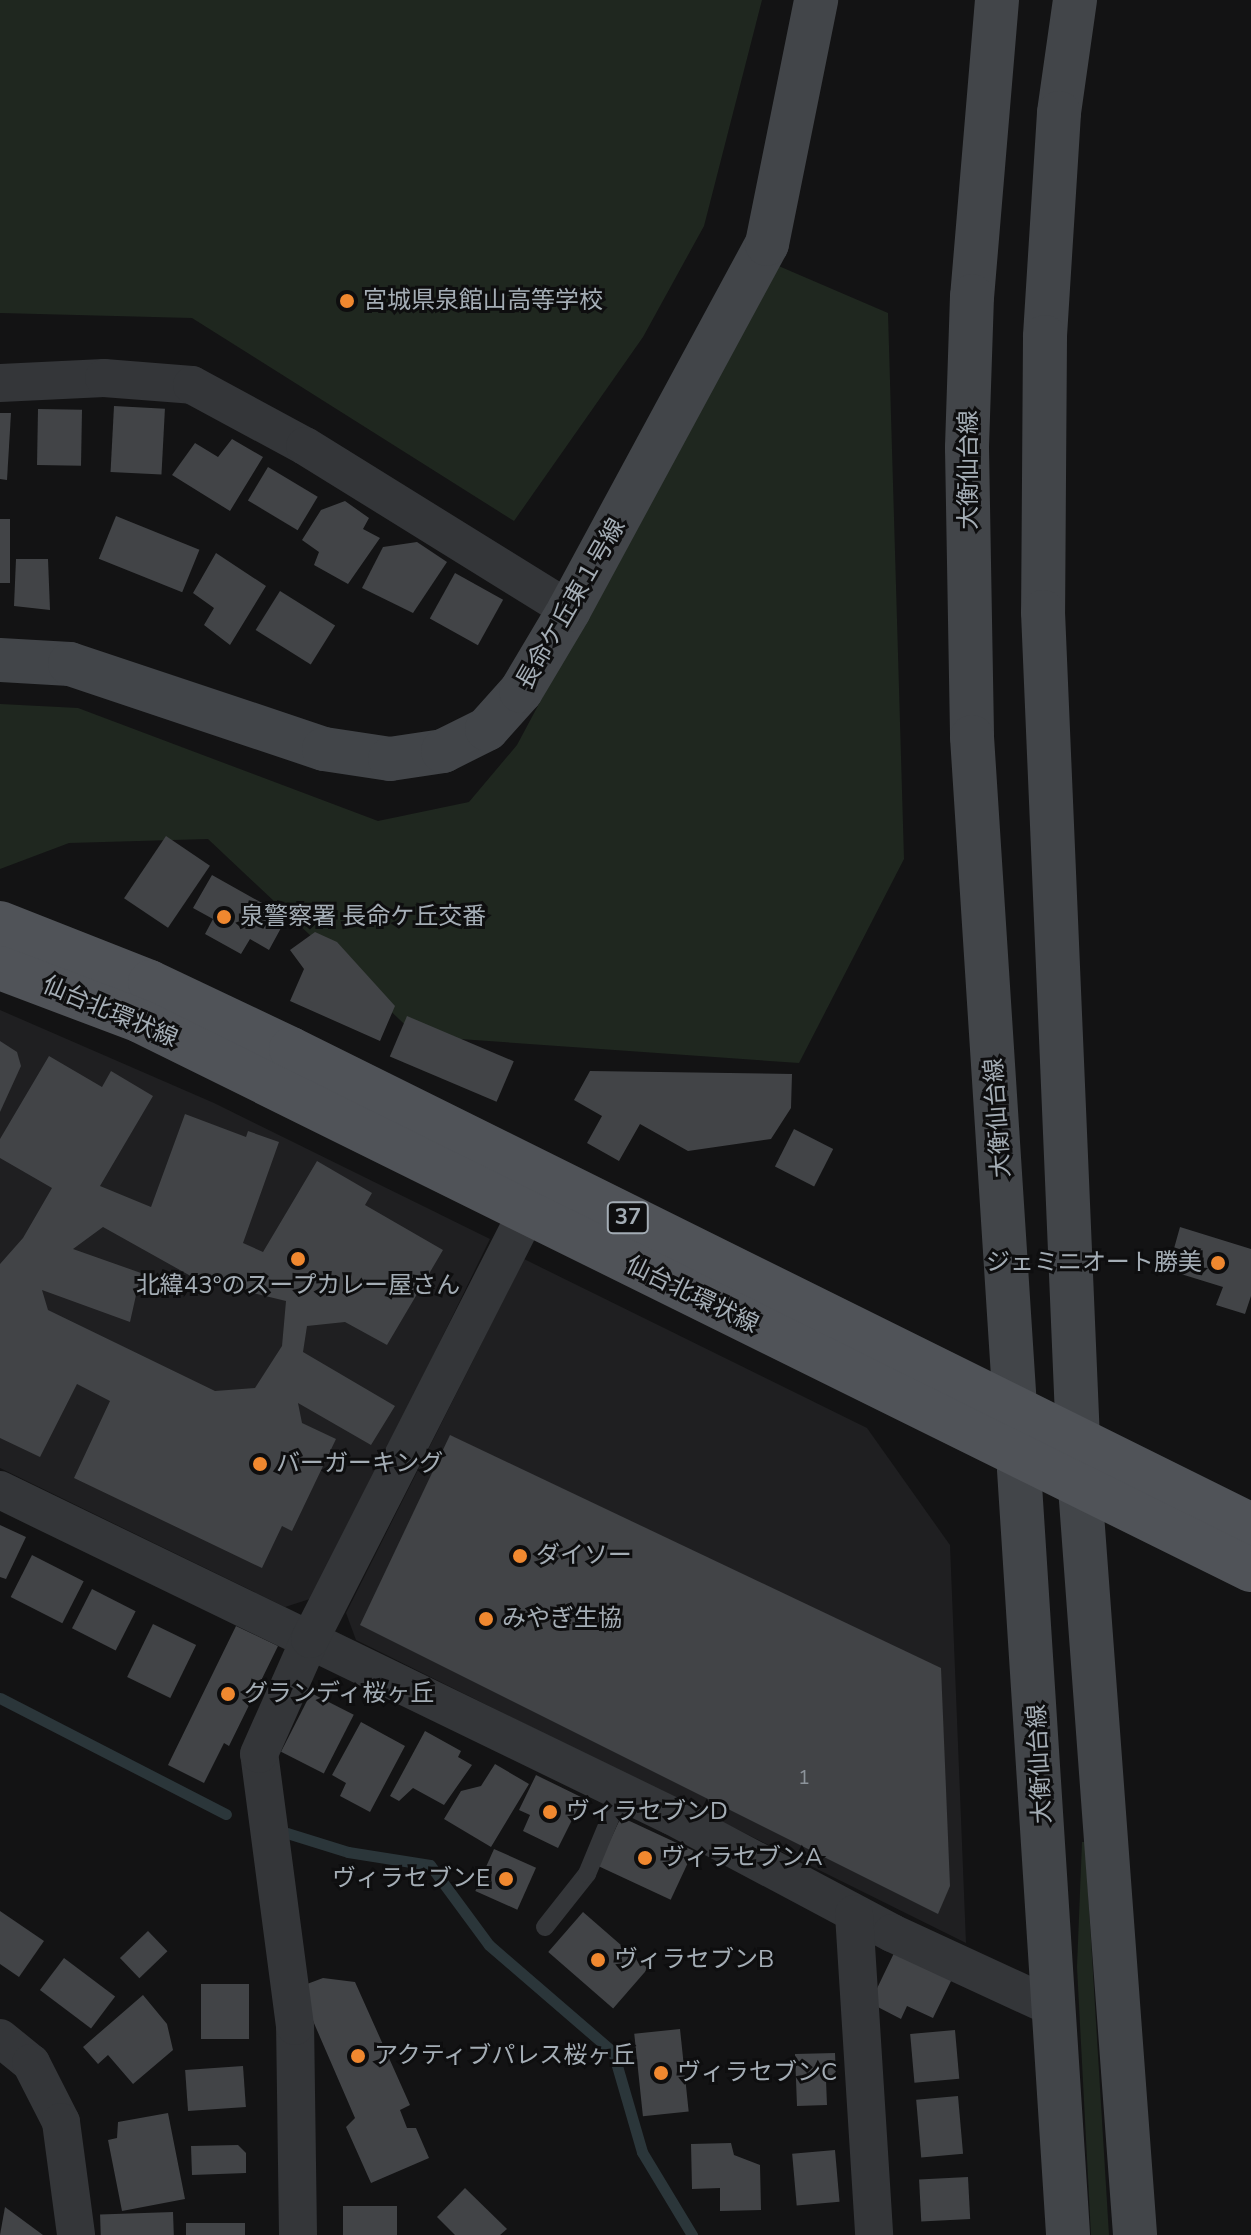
<!DOCTYPE html>
<html>
<head>
<meta charset="utf-8">
<style>
	body { margin:0 }
	#map { position:relative; width:1251px; height:2235px; overflow:hidden; background:#131314; font-family:"Nunito Sans","Noto Sans JP",sans-serif }
	div>[style] { position:absolute }
	.built>* { inset:0; background:#1f1f21 }
	.green>* { inset:0; background:#1f271f }
	.stream>* { height:11px; margin:-5.5px; padding:0 5.5px; transform-origin:5.5px; border-radius:5.5px; background:#2b363a }
	.building>* { inset:0; background:#424447; transform-origin:0 0 }
	.lane>* { height:18px; margin:-9px; padding:0 9px; transform-origin:9px; border-radius:9px; background:#343639 }
	.street>* { height:38px; margin:-19px; padding:0 19px; transform-origin:19px; border-radius:19px; background:#343639 }
	.secondary>* { height:44px; margin:-22px; padding:0 22px; transform-origin:22px; border-radius:22px; background:#424549 }
	.primary>* { height:44px; margin:-22px; padding:0 22px; transform-origin:22px; border-radius:22px; background:#505358 }
	.dots>* { width:22px; height:22px; translate:-50% -50%; box-sizing:border-box; border:4px solid #0e0e0f; border-radius:50% }
	span { translate:-50% -50%; white-space:nowrap; text-align:center; line-height:1.15; -webkit-text-stroke:6px #0e0e0f; paint-order:stroke }
	.number-label { font-size:20px; color:#8c939a }
	.number-label span { -webkit-text-stroke-width:0 }
	.shield-label span { padding:2px 6px; background:#0e0e0f; border:2px solid; border-radius:6px; -webkit-text-stroke-width:0 }
	.shield-label { font-size:22px; color:#a4adb5; font-weight:700 }
	.poi-label { font-size:24px; color:#a4adb5 }
	.left { translate:0 -50%; text-align:left }
	.right { translate:-100% -50%; text-align:right }
	.street-label { font-size:24px; color:#a4adb5 }
</style>
</head>
<body>
<div id="map">
	<div class="built">
		<i style="clip-path:polygon(0 1010px,214px 1103px,490px 1239px,316px 1597px,285px 1607px,0 1468px)"></i>
		<i style="clip-path:polygon(524px 1259px,867px 1428px,950px 1545px,966px 1943px,356px 1640px,346px 1613px)"></i>
	</div>
	<div class="green">
		<i style="clip-path:polygon(0 0,762px 0,704px 226px,643px 337px,514px 521px,192px 318px,0 313px)"></i>
		<i style="clip-path:polygon(774px 264px,888px 313px,904px 859px,799px 1063px,417px 1036px,208px 839px,69px 843px,0 869px,0 704px,78px 708px,378px 821px,469px 802px,517px 745px)"></i>
		<i style="clip-path:polygon(1082px 1842px,1085px 1842px,1109px 2235px,1091px 2235px,1077px 1967px)"></i>
	</div>
	<div class="stream">
		<i style="left:0;top:1698px;width:254px;rotate:27.2deg"></i>
		<i style="left:287px;top:1833px;width:64px;rotate:17.3deg"></i>
		<i style="left:348px;top:1852px;width:83px;rotate:9deg"></i>
		<i style="left:430px;top:1865px;width:99px;rotate:53.6deg"></i>
		<i style="left:489px;top:1945px;width:164px;rotate:40.8deg"></i>
		<i style="left:613px;top:2052px;width:104px;rotate:73.8deg"></i>
		<i style="left:642px;top:2152px;width:97px;rotate:58.9deg"></i>
	</div>
	<div class="building">
		<i style="left:114px;top:406px;width:51px;height:66px;rotate:3deg"></i>
		<i style="left:38px;top:409px;width:44px;height:56px;rotate:1deg"></i>
		<i style="clip-path:polygon(0 413px,11px 413px,7px 480px,0 479px)"></i>
		<i style="clip-path:polygon(232px 439px,263px 457px,230px 511px,172px 475px,195px 443px,218px 457px)"></i>
		<i style="left:268px;top:467px;width:58px;height:39px;rotate:31deg"></i>
		<i style="clip-path:polygon(345px 501px,369px 518px,363px 529px,380px 538px,348px 584px,314px 565px,319px 552px,302px 540px,321px 510px)"></i>
		<i style="left:116px;top:516px;width:90px;height:46px;rotate:22deg"></i>
		<i style="left:0;top:519px;width:10px;height:64px"></i>
		<i style="clip-path:polygon(417px 542px,447px 562px,413px 613px,362px 588px,383px 547px)"></i>
		<i style="clip-path:polygon(216px 553px,266px 586px,230px 645px,204px 625px,214px 608px,193px 593px)"></i>
		<i style="clip-path:polygon(16px 559px,48px 559px,50px 610px,14px 606px)"></i>
		<i style="left:455px;top:573px;width:55px;height:52px;rotate:29deg"></i>
		<i style="left:280px;top:591px;width:65px;height:46px;rotate:32deg"></i>
		<i style="left:166px;top:836px;width:53px;height:75px;rotate:34deg"></i>
		<i style="clip-path:polygon(212px 875px,287px 917px,269px 950px,250px 939px,241px 954px,205px 934px,213px 919px,193px 908px)"></i>
		<i style="clip-path:polygon(315px 932px,337px 942px,395px 1006px,380px 1041px,290px 1001px,304px 969px,290px 950px)"></i>
		<i style="left:407px;top:1016px;width:116px;height:44px;rotate:23deg"></i>
		<i style="clip-path:polygon(0 1041px,17px 1052px,21px 1066px,0 1112px)"></i>
		<i style="clip-path:polygon(evenodd,49px 1056px,102px 1087px,111px 1071px,153px 1096px,100px 1186px,151px 1207px,185px 1114px,246px 1137px,248px 1131px,279px 1142px,243px 1243px,263px 1252px,317px 1161px,372px 1193px,365px 1205px,443px 1250px,387px 1345px,345px 1322px,307px 1326px,303px 1352px,395px 1406px,371px 1445px,298px 1403px,302px 1423px,336px 1439px,292px 1531px,282px 1526px,262px 1568px,74px 1478px,110px 1401px,77px 1384px,40px 1457px,0 1438px,0 1264px,23px 1238px,52px 1188px,0 1158px,0 1139px,49px 1056px,103px 1227px,196px 1279px,286px 1301px,282px 1346px,255px 1388px,215px 1391px,48px 1310px,42px 1290px,130px 1322px,141px 1273px,73px 1249px,103px 1227px)"></i>
		<i style="clip-path:polygon(590px 1071px,792px 1074px,791px 1108px,771px 1139px,688px 1151px,640px 1124px,619px 1161px,587px 1143px,602px 1116px,574px 1100px)"></i>
		<i style="left:794px;top:1129px;width:44px;height:42px;rotate:27deg"></i>
		<i style="clip-path:polygon(1180px 1227px,1251px 1249px,1251px 1296px,1245px 1314px,1216px 1305px,1223px 1287px,1168px 1270px)"></i>
		<i style="clip-path:polygon(450px 1435px,941px 1668px,950px 1886px,938px 1914px,360px 1625px)"></i>
		<i style="clip-path:polygon(0 1525px,26px 1537px,6px 1579px,0 1577px)"></i>
		<i style="left:32px;top:1555px;width:58px;height:47px;rotate:27deg"></i>
		<i style="left:92px;top:1589px;width:49px;height:44px;rotate:27deg"></i>
		<i style="left:153px;top:1624px;width:48px;height:59px;rotate:26deg"></i>
		<i style="clip-path:polygon(236px 1626px,278px 1646px,229px 1746px,224px 1743px,204px 1783px,168px 1765px)"></i>
		<i style="left:311px;top:1693px;width:48px;height:66px;rotate:27deg"></i>
		<i style="clip-path:polygon(361px 1722px,405px 1746px,370px 1812px,340px 1796px,346px 1783px,332px 1775px)"></i>
		<i style="clip-path:polygon(425px 1731px,461px 1751px,458px 1757px,472px 1765px,444px 1805px,413px 1788px,399px 1801px,390px 1796px)"></i>
		<i style="clip-path:polygon(495px 1764px,529px 1784px,491px 1847px,444px 1819px,461px 1791px,481px 1786px)"></i>
		<i style="clip-path:polygon(536px 1775px,583px 1798px,558px 1848px,523px 1831px,530px 1815px,519px 1810px)"></i>
		<i style="left:621px;top:1817px;width:80px;height:54px;rotate:25deg"></i>
		<i style="left:494px;top:1849px;width:46px;height:46px;rotate:24deg"></i>
		<i style="clip-path:polygon(0 1911px,44px 1941px,19px 1977px,0 1964px)"></i>
		<i style="left:583px;top:1912px;width:86px;height:53px;rotate:41deg"></i>
		<i style="left:148px;top:1931px;width:28px;height:39px;rotate:46deg"></i>
		<i style="clip-path:polygon(895px 1951px,952px 1979px,933px 2018px,907px 2006px,901px 2019px,870px 2003px)"></i>
		<i style="left:64px;top:1958px;width:64px;height:40px;rotate:37deg"></i>
		<i style="clip-path:polygon(323px 1978px,355px 1982px,410px 2105px,400px 2110px,407px 2128px,416px 2128px,429px 2158px,371px 2183px,346px 2127px,355px 2118px,307px 2007px,307px 1984px)"></i>
		<i style="left:201px;top:1984px;width:48px;height:55px"></i>
		<i style="clip-path:polygon(143px 1995px,167px 2024px,173px 2050px,133px 2084px,108px 2055px,98px 2064px,83px 2047px)"></i>
		<i style="left:680px;top:2029px;width:83px;height:46px;rotate:84deg"></i>
		<i style="left:955px;top:2030px;width:49px;height:45px;rotate:85deg"></i>
		<i style="clip-path:polygon(835px 2053px,836px 2077px,826px 2080px,827px 2105px,797px 2106px,795px 2054px)"></i>
		<i style="left:243px;top:2066px;width:41px;height:58px;rotate:86deg"></i>
		<i style="left:958px;top:2096px;width:58px;height:42px;rotate:85deg"></i>
		<i style="clip-path:polygon(168px 2113px,185px 2199px,122px 2211px,108px 2140px,117px 2138px,118px 2122px)"></i>
		<i style="clip-path:polygon(731px 2143px,734px 2155px,760px 2165px,761px 2210px,720px 2211px,720px 2188px,692px 2189px,691px 2144px)"></i>
		<i style="clip-path:polygon(238px 2145px,246px 2153px,246px 2173px,192px 2175px,191px 2146px)"></i>
		<i style="left:835px;top:2150px;width:52px;height:43px;rotate:85deg"></i>
		<i style="left:968px;top:2177px;width:42px;height:49px;rotate:87deg"></i>
		<i style="clip-path:polygon(465px 2188px,507px 2229px,500px 2235px,455px 2235px,437px 2217px)"></i>
		<i style="left:343px;top:2206px;width:54px;height:29px"></i>
		<i style="clip-path:polygon(5px 2207px,43px 2235px,0 2235px)"></i>
		<i style="left:173px;top:2212px;width:23px;height:73px;rotate:88deg"></i>
		<i style="left:245px;top:2223px;width:12px;height:59px;rotate:90deg"></i>
	</div>
	<div class="lane">
		<i style="left:545px;top:1927px;width:68px;rotate:-51.6deg"></i>
		<i style="left:587px;top:1874px;width:89px;rotate:-67.5deg"></i>
	</div>
	<div class="street">
		<i style="left:0;top:383px;width:104px;rotate:-2.8deg"></i>
		<i style="left:104px;top:378px;width:88px;rotate:4.5deg"></i>
		<i style="left:192px;top:385px;width:128px;rotate:28.4deg"></i>
		<i style="left:305px;top:446px;width:311px;rotate:31.8deg"></i>
		<i style="left:0;top:1490px;width:747px;rotate:25.88deg"></i>
		<i style="left:672px;top:1816px;width:249px;rotate:28deg"></i>
		<i style="left:892px;top:1933px;width:179px;rotate:24.8deg"></i>
		<i style="left:854px;top:1914px;width:322px;rotate:86.4deg"></i>
		<i style="left:0;top:2038px;width:40px;rotate:39deg"></i>
		<i style="left:31px;top:2063px;width:66px;rotate:63deg"></i>
		<i style="left:61px;top:2122px;width:114px;rotate:82.4deg"></i>
		<i style="left:298px;top:2235px;width:209px;rotate:-90.8deg"></i>
		<i style="left:295px;top:2026px;width:274px;rotate:-97.5deg"></i>
		<i style="left:259px;top:1754px;width:126px;rotate:-66.1deg"></i>
		<i style="left:310px;top:1639px;width:507px;rotate:-63.03deg"></i>
	</div>
	<div class="secondary">
		<i style="left:997px;top:0;width:297px;rotate:94.8deg"></i>
		<i style="left:972px;top:296px;width:152px;rotate:91.9deg"></i>
		<i style="left:967px;top:448px;width:289px;rotate:89deg"></i>
		<i style="left:972px;top:737px;width:1501px;rotate:86.33deg"></i>
		<i style="left:1075px;top:0;width:114px;rotate:98.1deg"></i>
		<i style="left:1059px;top:113px;width:224px;rotate:93.6deg"></i>
		<i style="left:1045px;top:337px;width:275px;rotate:90.4deg"></i>
		<i style="left:1043px;top:612px;width:876px;rotate:87.58deg"></i>
		<i style="left:1080px;top:1487px;width:750px;rotate:85.79deg"></i>
		<i style="left:0;top:660px;width:70px;rotate:3.3deg"></i>
		<i style="left:70px;top:664px;width:268px;rotate:18.5deg"></i>
		<i style="left:324px;top:749px;width:67px;rotate:8.6deg"></i>
		<i style="left:390px;top:759px;width:54px;rotate:-8.6deg"></i>
		<i style="left:443px;top:751px;width:49px;rotate:-26.6deg"></i>
		<i style="left:487px;top:729px;width:51px;rotate:-48.2deg"></i>
		<i style="left:521px;top:691px;width:94px;rotate:-59.3deg"></i>
		<i style="left:569px;top:610px;width:416px;rotate:-61.6deg"></i>
		<i style="left:767px;top:244px;width:249px;rotate:-78.6deg"></i>
	</div>
	<div class="primary">
		<i style="left:0;top:923px;width:161px;rotate:21.5deg"></i>
		<i style="left:150px;top:982px;width:156px;rotate:25.4deg"></i>
		<i style="left:291px;top:1049px;width:1072px;rotate:26.37deg"></i>
		<i style="left:0;top:968px;width:150px;rotate:20.7deg"></i>
		<i style="left:140px;top:1021px;width:1239px;rotate:26.3deg"></i>
	</div>
	<div class="dots">
		<i style="left:347px;top:301px;background:#f0882f"></i>
		<i style="left:224px;top:917px;background:#f0882f"></i>
		<i style="left:298px;top:1259px;background:#f0882f"></i>
		<i style="left:1218px;top:1263px;background:#f0882f"></i>
		<i style="left:260px;top:1464px;background:#f0882f"></i>
		<i style="left:520px;top:1556px;background:#f0882f"></i>
		<i style="left:486px;top:1619px;background:#f0882f"></i>
		<i style="left:228px;top:1694px;background:#f0882f"></i>
		<i style="left:550px;top:1812px;background:#f0882f"></i>
		<i style="left:645px;top:1858px;background:#f0882f"></i>
		<i style="left:506px;top:1879px;background:#f0882f"></i>
		<i style="left:598px;top:1960px;background:#f0882f"></i>
		<i style="left:358px;top:2056px;background:#f0882f"></i>
		<i style="left:661px;top:2073px;background:#f0882f"></i>
	</div>
	<div class="number-label">
		<span style="left:804px;top:1777px">1</span>
	</div>
	<div class="shield-label">
		<span style="left:628px;top:1218px">37</span>
	</div>
	<div class="poi-label">
		<span class="left" style="left:363px;top:301px">宮城県泉館山高等学校</span>
		<span class="left" style="left:240px;top:917px">泉警察署 長命ケ丘交番</span>
		<span class="right" style="left:1202px;top:1263px">ジェミニオート勝美</span>
		<span style="left:298px;top:1286px">北緯43°のスープカレー屋さん</span>
		<span class="left" style="left:276px;top:1464px">バーガーキング</span>
		<span class="left" style="left:536px;top:1556px">ダイソー</span>
		<span class="left" style="left:502px;top:1619px">みやぎ生協</span>
		<span class="left" style="left:244px;top:1694px">グランディ桜ヶ丘</span>
		<span class="left" style="left:566px;top:1812px">ヴィラセブンD</span>
		<span class="left" style="left:661px;top:1858px">ヴィラセブンA</span>
		<span class="right" style="left:490px;top:1879px">ヴィラセブンE</span>
		<span class="left" style="left:614px;top:1960px">ヴィラセブンB</span>
		<span class="left" style="left:374px;top:2056px">アクティブパレス桜ヶ丘</span>
		<span class="left" style="left:677px;top:2073px">ヴィラセブンC</span>
	</div>
	<div class="street-label">
		<span style="left:969px;top:470px;rotate:-90deg">大衡仙台線</span>
		<span style="left:571px;top:604px;rotate:-60deg">長命ケ丘東１号線</span>
		<span style="left:110px;top:1012px;rotate:23deg">仙台北環状線</span>
		<span style="left:998px;top:1118px;rotate:-94deg">大衡仙台線</span>
		<span style="left:692px;top:1295px;rotate:26deg">仙台北環状線</span>
		<span style="left:1040px;top:1764px;rotate:-93deg">大衡仙台線</span>
	</div>
</div>
</body>
</html>
